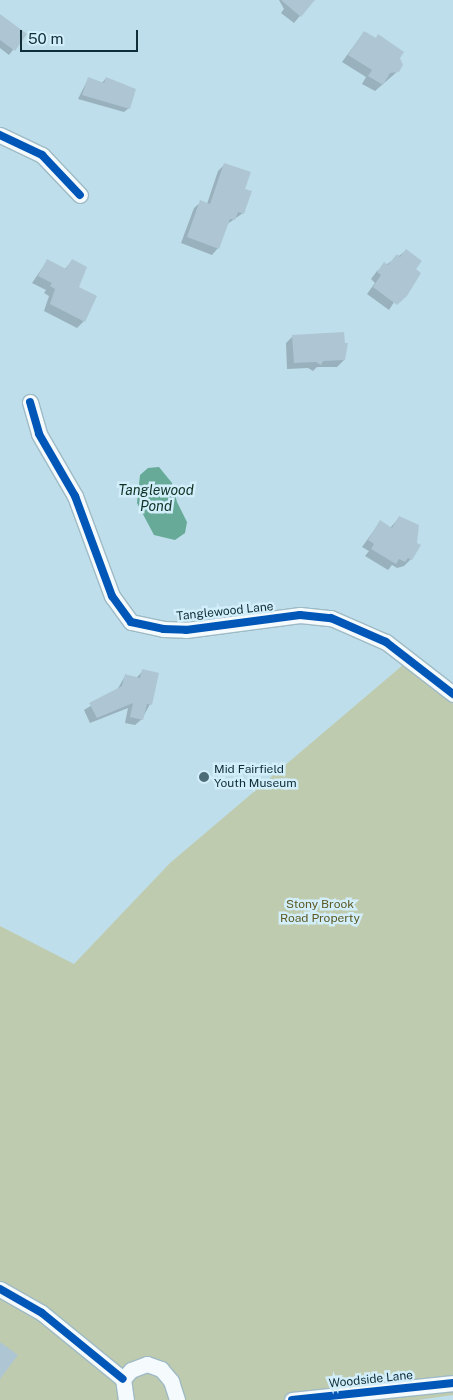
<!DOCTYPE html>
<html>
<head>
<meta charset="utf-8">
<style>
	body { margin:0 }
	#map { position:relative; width:453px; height:1400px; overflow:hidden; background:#bedeeb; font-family:"Public Sans",sans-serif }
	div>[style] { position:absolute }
	.green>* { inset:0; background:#bfcbae }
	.water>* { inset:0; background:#66aa97 }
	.shadow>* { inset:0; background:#0003 }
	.building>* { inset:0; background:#aec6d4 }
	.roads { filter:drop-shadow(1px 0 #9ebac5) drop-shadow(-1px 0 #9ebac5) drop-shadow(0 1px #9ebac5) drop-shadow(0 -1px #9ebac5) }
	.minor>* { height:15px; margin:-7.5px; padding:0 7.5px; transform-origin:7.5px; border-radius:7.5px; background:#f5fafc }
	.cycleway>* { height:8px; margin:-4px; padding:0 4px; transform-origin:4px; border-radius:4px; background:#0057b8 }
	.dots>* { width:14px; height:14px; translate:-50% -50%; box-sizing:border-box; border:2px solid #d2eefa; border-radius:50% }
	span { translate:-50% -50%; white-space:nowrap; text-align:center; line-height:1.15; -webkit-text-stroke:5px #d2eefa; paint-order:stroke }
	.street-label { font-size:12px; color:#0f2e39 }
	.poi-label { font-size:12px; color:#0f2e39 }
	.left { translate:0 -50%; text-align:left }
	.park-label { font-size:12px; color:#5e5a23 }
	.water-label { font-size:14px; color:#0d3325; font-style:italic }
	.scale { position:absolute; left:20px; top:30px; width:118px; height:22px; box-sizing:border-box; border:2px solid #0f2e39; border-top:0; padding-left:6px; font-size:15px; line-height:18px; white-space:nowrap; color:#0f2e39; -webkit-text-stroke:4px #d2eefa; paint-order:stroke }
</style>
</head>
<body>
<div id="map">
	<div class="green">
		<i style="clip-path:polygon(410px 659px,453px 689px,453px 1395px,418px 1400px,0 1400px,0 926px,74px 964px,170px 863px)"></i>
	</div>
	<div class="water">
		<i style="clip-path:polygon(159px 467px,172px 483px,177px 502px,187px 522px,185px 533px,175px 540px,154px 535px,137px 503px,140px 475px,148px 468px)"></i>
	</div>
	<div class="shadow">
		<i style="clip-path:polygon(279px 0,313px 0,294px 23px,281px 13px,284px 9px)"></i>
		<i style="clip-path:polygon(0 18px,25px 34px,9px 55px,0 48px)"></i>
		<i style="clip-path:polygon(364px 32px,375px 39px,378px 36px,399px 58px,398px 71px,375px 91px,362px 84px,366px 77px,342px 62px)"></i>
		<i style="clip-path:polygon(106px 78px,129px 108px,124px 112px,78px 99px,88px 79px,102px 83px)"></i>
		<i style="clip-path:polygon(225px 164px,244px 189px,243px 213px,226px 225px,218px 248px,212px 255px,181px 243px,194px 208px,201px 202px,207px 204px,218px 171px)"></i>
		<i style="clip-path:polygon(406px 251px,415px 269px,389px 310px,367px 294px,375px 283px,371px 279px,377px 271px)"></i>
		<i style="clip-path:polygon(47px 261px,64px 270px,72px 261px,84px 321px,77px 328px,44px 311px,49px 296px,44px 293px,46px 290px,32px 283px)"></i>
		<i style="clip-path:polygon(293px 336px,344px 360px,337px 367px,317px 367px,313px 371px,308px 368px,287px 369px,286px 343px)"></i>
		<i style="clip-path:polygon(399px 518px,411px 559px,404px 566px,397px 568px,392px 565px,388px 570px,365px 556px,369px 551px,362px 547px,380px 522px,390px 528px)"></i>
		<i style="clip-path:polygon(143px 671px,150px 704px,142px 719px,135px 725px,125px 723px,128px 708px,90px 723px,84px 710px,117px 690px,125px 676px,136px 678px)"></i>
	</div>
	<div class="building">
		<i style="clip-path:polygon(281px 0,315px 0,301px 17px)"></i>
		<i style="clip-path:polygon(0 14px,27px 34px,15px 51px,0 40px)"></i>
		<i style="clip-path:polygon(364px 31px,376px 38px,378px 34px,404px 52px,400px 58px,403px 65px,399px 72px,390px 73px,383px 85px,368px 76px,372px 70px,348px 55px)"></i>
		<i style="clip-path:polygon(88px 77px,104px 83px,106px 77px,136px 89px,130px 109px,82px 95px)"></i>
		<i style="clip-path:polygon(224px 163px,251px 172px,245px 189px,252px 191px,244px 214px,238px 212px,235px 220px,230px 219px,219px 249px,187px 237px,200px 200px,210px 204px)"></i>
		<i style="clip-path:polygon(406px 249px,422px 261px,416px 269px,421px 273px,407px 296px,397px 305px,373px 287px,381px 275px,377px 272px,384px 262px,388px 265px,397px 254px,400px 257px)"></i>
		<i style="clip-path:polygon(47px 259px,66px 269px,72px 259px,87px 267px,79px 287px,97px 296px,85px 322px,50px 304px,55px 289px,50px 286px,52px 283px,38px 276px)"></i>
		<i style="clip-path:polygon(344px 332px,345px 343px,348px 343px,345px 360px,323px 361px,321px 365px,316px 362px,294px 363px,292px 335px)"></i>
		<i style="clip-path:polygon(399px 516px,419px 525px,417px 543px,421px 545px,412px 560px,408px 558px,405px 562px,399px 559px,396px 564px,371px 549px,374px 544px,368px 540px,380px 520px,392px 528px)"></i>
		<i style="clip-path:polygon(142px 669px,159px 673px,152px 705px,147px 704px,143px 720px,130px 717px,133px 703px,97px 718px,89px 703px,122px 686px,125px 674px,140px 678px)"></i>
		<i style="clip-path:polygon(0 1342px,18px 1355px,0 1379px)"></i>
	</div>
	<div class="roads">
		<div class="minor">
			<i style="left:0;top:135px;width:47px;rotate:25.5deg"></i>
			<i style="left:42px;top:155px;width:55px;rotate:46.5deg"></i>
			<i style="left:30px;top:402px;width:33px;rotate:74deg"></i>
			<i style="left:39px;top:434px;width:72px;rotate:59.9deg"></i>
			<i style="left:75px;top:496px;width:107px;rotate:69.7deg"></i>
			<i style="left:112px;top:596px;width:32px;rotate:54deg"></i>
			<i style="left:131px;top:622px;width:33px;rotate:12deg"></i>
			<i style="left:163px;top:629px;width:23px;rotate:2deg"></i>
			<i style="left:186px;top:630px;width:115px;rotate:-7.5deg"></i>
			<i style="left:300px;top:615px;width:31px;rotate:6deg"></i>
			<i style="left:331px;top:618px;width:60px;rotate:23.6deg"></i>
			<i style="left:386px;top:642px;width:85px;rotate:37.8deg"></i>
			<i style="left:0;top:1289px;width:48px;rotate:29.7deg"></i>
			<i style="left:42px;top:1313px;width:104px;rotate:39.2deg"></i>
			<i style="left:126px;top:1400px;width:21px;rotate:-98deg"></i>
			<i style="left:123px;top:1379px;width:12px;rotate:-48deg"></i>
			<i style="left:131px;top:1370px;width:17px;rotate:-21deg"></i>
			<i style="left:147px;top:1364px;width:15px;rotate:20deg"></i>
			<i style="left:161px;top:1369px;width:16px;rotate:50deg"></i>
			<i style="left:171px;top:1381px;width:20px;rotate:72deg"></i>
			<i style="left:292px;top:1400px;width:162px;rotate:-6deg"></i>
		</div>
	</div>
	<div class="cycleway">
		<i style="left:0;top:135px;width:47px;rotate:25.5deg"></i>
		<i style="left:42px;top:155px;width:55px;rotate:46.5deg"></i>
		<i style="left:30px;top:402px;width:33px;rotate:74deg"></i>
		<i style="left:39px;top:434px;width:72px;rotate:59.9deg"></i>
		<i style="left:75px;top:496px;width:107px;rotate:69.7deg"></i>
		<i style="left:112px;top:596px;width:32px;rotate:54deg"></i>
		<i style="left:131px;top:622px;width:33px;rotate:12deg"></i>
		<i style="left:163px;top:629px;width:23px;rotate:2deg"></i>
		<i style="left:186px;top:630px;width:115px;rotate:-7.5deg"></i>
		<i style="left:300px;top:615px;width:31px;rotate:6deg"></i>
		<i style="left:331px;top:618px;width:60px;rotate:23.6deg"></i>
		<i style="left:386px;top:642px;width:85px;rotate:37.8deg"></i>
		<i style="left:0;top:1289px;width:48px;rotate:29.7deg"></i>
		<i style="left:42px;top:1313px;width:104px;rotate:39.2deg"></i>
		<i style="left:292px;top:1400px;width:162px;rotate:-6deg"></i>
	</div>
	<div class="dots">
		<i style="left:204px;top:777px;background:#4c6c77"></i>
	</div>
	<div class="street-label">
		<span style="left:225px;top:612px;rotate:-6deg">Tanglewood Lane</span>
		<span style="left:371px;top:1380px;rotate:-6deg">Woodside Lane</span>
	</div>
	<div class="poi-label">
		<span class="left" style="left:214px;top:777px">Mid Fairfield<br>Youth Museum</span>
	</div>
	<div class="park-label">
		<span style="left:320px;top:912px">Stony Brook<br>Road Property</span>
	</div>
	<div class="water-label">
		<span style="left:156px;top:498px">Tanglewood<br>Pond</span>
	</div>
	<div class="scale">50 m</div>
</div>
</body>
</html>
